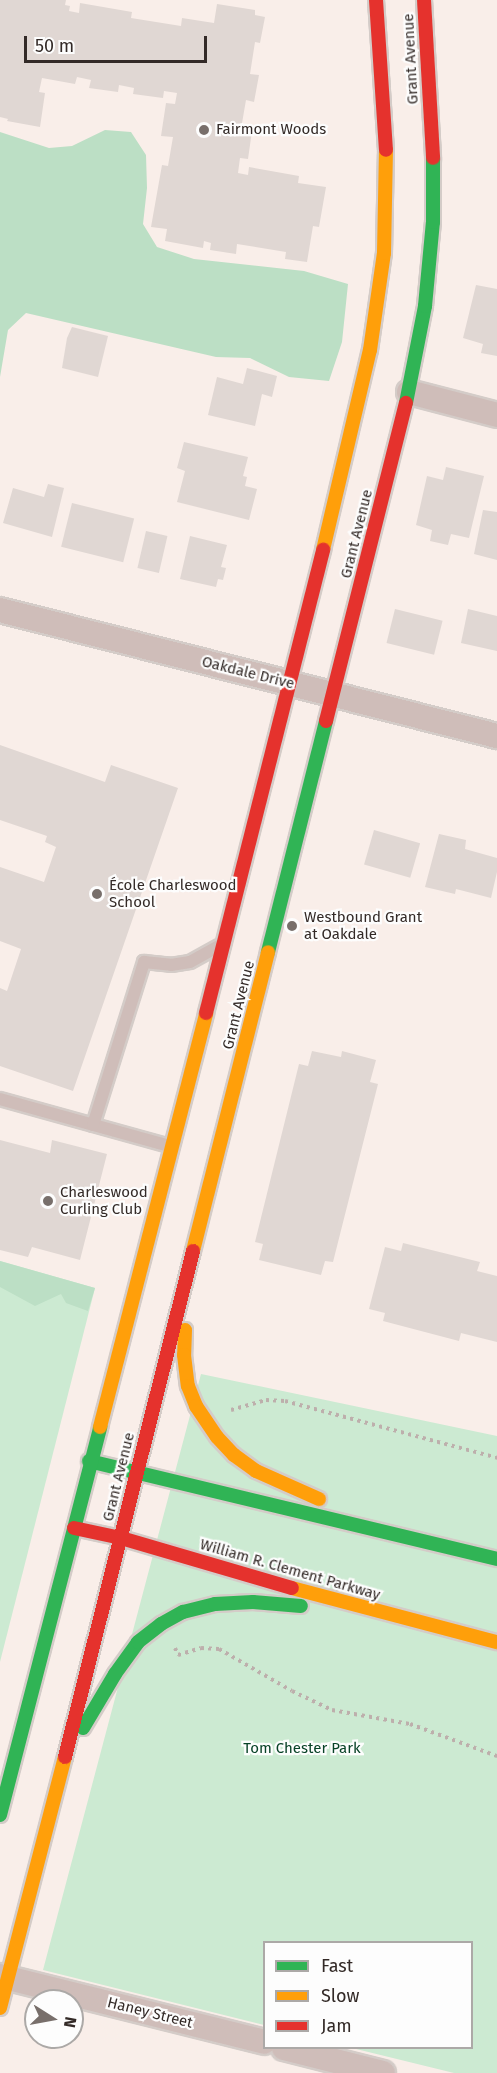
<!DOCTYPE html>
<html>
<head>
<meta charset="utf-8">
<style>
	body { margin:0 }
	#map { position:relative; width:497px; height:2073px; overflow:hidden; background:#f9eee9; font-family:"Fira Sans",sans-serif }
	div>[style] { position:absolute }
	.green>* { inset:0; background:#ccead2 }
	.forest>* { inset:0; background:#bcdfc5 }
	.building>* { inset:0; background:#e0d7d3; transform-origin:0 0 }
	.path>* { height:4px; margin-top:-2px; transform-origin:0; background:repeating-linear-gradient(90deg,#bdafac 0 3px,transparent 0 7.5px) }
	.roads { filter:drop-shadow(2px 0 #d4ccc8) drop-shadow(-2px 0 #d4ccc8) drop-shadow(0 2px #d4ccc8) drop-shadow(0 -2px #d4ccc8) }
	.lane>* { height:12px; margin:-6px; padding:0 6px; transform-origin:6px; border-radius:6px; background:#cfbdb9 }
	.street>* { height:24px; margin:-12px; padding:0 12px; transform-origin:12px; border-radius:12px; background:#cfbdb9 }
	.fast>* { height:14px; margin:-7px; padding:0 7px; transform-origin:7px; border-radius:7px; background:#30b455 }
	.slow>* { height:14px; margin:-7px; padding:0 7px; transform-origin:7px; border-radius:7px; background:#ff9f0a }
	.jam>* { height:14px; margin:-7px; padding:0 7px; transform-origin:7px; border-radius:7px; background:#e5322d }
	.dots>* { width:16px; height:16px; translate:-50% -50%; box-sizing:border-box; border:3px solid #fdfdfd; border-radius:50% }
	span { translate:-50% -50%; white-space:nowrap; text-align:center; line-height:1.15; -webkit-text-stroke:4.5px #fdfdfd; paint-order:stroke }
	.street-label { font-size:15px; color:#332a27 }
	.poi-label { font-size:15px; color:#332a27 }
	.left { translate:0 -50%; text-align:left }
	.park-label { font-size:15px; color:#084227 }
	.legend { position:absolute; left:263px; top:1941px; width:210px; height:108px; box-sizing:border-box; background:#fdfdfd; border:2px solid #aca9a7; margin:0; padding:8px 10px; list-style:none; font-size:18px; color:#332a27 }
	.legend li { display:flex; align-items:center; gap:12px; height:30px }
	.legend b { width:30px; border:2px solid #aca9a7 }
	.north { position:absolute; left:24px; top:1989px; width:60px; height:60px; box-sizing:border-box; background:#fdfdfd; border:2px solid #aca9a7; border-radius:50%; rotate:101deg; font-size:16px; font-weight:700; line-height:24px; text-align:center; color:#332a27 }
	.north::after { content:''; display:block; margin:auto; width:21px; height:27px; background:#786f6b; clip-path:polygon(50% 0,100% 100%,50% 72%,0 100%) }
	.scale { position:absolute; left:24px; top:36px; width:183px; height:27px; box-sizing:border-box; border:3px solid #332a27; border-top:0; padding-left:8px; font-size:18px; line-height:21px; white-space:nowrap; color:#332a27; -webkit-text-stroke:4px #fdfdfd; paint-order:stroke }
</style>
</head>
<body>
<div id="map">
	<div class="green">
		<i style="clip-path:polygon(0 1261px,95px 1288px,0 1662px)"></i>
		<i style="clip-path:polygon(201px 1374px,497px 1436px,497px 2073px,454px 2073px,352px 2048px,472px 2048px,472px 1942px,264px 1942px,264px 2025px,43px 1970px)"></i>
	</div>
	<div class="forest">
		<i style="clip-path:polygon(105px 130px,131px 132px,146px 155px,147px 188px,143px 224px,157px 247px,194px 259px,304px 271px,348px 284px,342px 342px,329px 381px,289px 377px,250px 358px,216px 357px,26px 313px,8px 330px,0 377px,0 132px,49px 148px,72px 146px)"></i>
		<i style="clip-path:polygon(0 1261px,95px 1288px,88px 1311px,66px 1303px,61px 1294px,35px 1306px,0 1287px)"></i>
	</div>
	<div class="building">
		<i style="clip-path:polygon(0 0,66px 0,65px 5px,70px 6px,69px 11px,79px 13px,80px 3px,132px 12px,131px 18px,181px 26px,182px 18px,214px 23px,217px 4px,255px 10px,255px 15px,265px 17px,260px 43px,255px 42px,250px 74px,259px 75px,254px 102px,246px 100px,241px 129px,252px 131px,248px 159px,240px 158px,238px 173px,248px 175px,249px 167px,299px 176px,298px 183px,326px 187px,319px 227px,313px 226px,307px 262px,285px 259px,286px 252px,237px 244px,236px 254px,210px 250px,211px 243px,204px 241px,203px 248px,165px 241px,167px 229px,151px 227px,162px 165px,168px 166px,173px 137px,161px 136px,166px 103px,175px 104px,177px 93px,164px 91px,163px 98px,133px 94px,134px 88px,119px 85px,118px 92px,89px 88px,91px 80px,77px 77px,75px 84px,42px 78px,39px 92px,45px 93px,40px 127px,7px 121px,8px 119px,0 117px)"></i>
		<i style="clip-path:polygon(476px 285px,497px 289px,497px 356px,481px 353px,483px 344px,463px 338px)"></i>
		<i style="clip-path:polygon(72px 327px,108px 336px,98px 377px,62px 368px,67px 338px)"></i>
		<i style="clip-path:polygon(247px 368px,277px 376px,272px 397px,262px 394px,255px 426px,208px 415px,217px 377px,243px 384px)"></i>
		<i style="clip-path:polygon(184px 442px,248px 457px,243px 476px,247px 477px,245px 486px,257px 489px,249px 520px,177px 502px,185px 471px,177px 468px)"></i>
		<i style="clip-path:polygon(446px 467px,484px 476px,469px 538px,451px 534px,448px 545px,430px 541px,432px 530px,416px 525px,427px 476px,443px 480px)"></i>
		<i style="clip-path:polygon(48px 484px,64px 488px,52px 537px,3px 523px,13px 488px,44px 497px)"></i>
		<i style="left:72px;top:503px;width:64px;height:45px;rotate:14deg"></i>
		<i style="clip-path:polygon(483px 510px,497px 512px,497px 560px,474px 554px)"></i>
		<i style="left:146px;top:531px;width:22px;height:38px;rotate:13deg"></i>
		<i style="clip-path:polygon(190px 536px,227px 545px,221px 567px,226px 568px,223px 580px,218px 579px,216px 587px,180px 579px)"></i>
		<i style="left:395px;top:609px;width:49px;height:35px;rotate:14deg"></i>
		<i style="clip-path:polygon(468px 609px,497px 616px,497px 651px,461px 643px)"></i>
		<i style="clip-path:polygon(0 745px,105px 782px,111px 765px,178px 788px,73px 1091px,0 1066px,0 988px,7px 991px,21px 949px,0 941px,0 867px,44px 882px,56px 847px,45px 842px,47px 836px,0 820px)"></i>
		<i style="left:374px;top:830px;width:48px;height:36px;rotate:16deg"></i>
		<i style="clip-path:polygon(439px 834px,466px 840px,465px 849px,497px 858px,497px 872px,491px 898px,456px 889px,455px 894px,425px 887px)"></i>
		<i style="clip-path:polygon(312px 1051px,341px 1057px,342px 1051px,376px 1060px,370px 1082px,378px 1084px,333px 1262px,325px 1261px,321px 1275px,259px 1260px,263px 1244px,255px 1242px,299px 1064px,308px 1066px)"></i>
		<i style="clip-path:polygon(0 1140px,50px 1153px,52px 1140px,107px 1154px,80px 1260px,32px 1247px,28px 1257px,0 1250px)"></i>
		<i style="clip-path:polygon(403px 1243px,480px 1262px,477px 1271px,497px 1276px,497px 1342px,461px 1333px,459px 1341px,383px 1321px,385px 1313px,369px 1309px,385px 1247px,401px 1251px)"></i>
	</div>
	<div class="path">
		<i style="left:231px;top:1410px;width:36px;rotate:-16deg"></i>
		<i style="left:266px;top:1400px;width:19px;rotate:3deg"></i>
		<i style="left:285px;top:1401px;width:220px;rotate:15deg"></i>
		<i style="left:175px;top:1648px;width:8px;rotate:67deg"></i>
		<i style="left:178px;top:1655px;width:24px;rotate:-17deg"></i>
		<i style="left:201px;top:1648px;width:18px;rotate:3deg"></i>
		<i style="left:219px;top:1649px;width:84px;rotate:29.9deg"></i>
		<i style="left:292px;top:1691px;width:44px;rotate:25.4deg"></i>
		<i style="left:332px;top:1710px;width:79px;rotate:10.2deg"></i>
		<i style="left:410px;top:1724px;width:93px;rotate:20.2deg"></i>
	</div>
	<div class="roads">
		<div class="lane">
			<i style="left:0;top:1099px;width:176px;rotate:15.5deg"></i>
			<i style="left:93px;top:1125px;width:171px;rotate:-72.6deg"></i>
			<i style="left:144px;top:962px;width:27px;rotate:6deg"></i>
			<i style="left:171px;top:965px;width:19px;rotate:-9deg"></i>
			<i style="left:190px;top:962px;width:33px;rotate:-29deg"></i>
		</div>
		<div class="street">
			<i style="left:409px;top:392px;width:91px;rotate:14.6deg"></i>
			<i style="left:0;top:610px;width:513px;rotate:14.23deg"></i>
			<i style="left:0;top:1976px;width:272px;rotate:14deg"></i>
			<i style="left:284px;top:2048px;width:102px;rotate:14.2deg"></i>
		</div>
		<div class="fast">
			<i style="left:406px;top:403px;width:99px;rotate:-78.9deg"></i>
			<i style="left:425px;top:306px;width:84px;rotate:-84.6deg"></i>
			<i style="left:433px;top:222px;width:64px;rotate:-90deg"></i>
			<i style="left:268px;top:952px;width:238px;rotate:-75.9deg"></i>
			<i style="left:89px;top:1461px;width:420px;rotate:13.5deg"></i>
			<i style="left:83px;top:1728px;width:63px;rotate:-59.3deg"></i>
			<i style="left:115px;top:1674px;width:39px;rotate:-54deg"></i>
			<i style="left:138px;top:1642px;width:29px;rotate:-38deg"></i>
			<i style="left:161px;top:1624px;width:25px;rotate:-29deg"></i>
			<i style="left:183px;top:1612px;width:33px;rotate:-14deg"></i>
			<i style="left:215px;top:1604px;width:38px;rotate:-3deg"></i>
			<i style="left:253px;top:1602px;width:48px;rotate:4.8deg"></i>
			<i style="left:0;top:1815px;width:401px;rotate:-75.5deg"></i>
		</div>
		<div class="slow">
			<i style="left:323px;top:550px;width:205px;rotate:-76.8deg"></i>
			<i style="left:370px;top:350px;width:98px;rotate:-81.8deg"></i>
			<i style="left:384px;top:253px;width:103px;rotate:-88.9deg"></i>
			<i style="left:193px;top:1251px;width:308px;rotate:-75.9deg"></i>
			<i style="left:185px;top:1330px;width:25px;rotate:92deg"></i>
			<i style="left:184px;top:1355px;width:31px;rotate:83deg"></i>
			<i style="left:188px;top:1386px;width:22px;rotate:68deg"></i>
			<i style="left:196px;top:1406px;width:37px;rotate:56deg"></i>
			<i style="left:217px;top:1437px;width:25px;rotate:47deg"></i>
			<i style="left:234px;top:1455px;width:27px;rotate:36deg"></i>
			<i style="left:256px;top:1471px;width:69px;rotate:24deg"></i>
			<i style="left:100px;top:1427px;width:427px;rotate:-75.6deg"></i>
			<i style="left:292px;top:1588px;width:212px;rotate:14.8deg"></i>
			<i style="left:0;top:2008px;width:259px;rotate:-75.5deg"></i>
		</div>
		<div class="jam">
			<i style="left:376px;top:0;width:150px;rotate:86.2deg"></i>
			<i style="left:424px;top:0;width:158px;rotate:86.7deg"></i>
			<i style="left:326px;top:721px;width:328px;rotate:-75.9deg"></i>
			<i style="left:206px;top:1013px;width:478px;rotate:-75.8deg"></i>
			<i style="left:74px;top:1528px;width:48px;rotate:12deg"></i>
			<i style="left:121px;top:1538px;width:178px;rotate:16.3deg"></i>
			<i style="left:65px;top:1757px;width:522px;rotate:-75.8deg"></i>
		</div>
	</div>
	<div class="dots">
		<i style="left:204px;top:130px;background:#786f6b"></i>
		<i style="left:97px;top:894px;background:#786f6b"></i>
		<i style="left:292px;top:926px;background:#786f6b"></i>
		<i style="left:48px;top:1201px;background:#786f6b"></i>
	</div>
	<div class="street-label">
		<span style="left:411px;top:59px;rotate:-93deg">Grant Avenue</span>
		<span style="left:357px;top:534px;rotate:-76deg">Grant Avenue</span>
		<span style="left:248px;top:673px;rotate:14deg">Oakdale Drive</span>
		<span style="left:239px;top:1005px;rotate:-76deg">Grant Avenue</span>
		<span style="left:119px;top:1477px;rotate:-76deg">Grant Avenue</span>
		<span style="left:290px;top:1570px;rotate:16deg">William R. Clement Parkway</span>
		<span style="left:150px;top:2013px;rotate:14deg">Haney Street</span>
	</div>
	<div class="poi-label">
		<span class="left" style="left:216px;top:130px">Fairmont Woods</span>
		<span class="left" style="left:109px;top:894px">École Charleswood<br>School</span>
		<span class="left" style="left:304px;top:926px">Westbound Grant<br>at Oakdale</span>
		<span class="left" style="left:60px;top:1201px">Charleswood<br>Curling Club</span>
	</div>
	<div class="park-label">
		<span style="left:302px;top:1749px">Tom Chester Park</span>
	</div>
	<ul class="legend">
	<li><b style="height:8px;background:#30b455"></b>Fast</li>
	<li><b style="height:8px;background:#ff9f0a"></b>Slow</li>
	<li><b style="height:8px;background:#e5322d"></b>Jam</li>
	</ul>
	<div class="north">N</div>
	<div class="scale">50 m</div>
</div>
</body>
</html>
